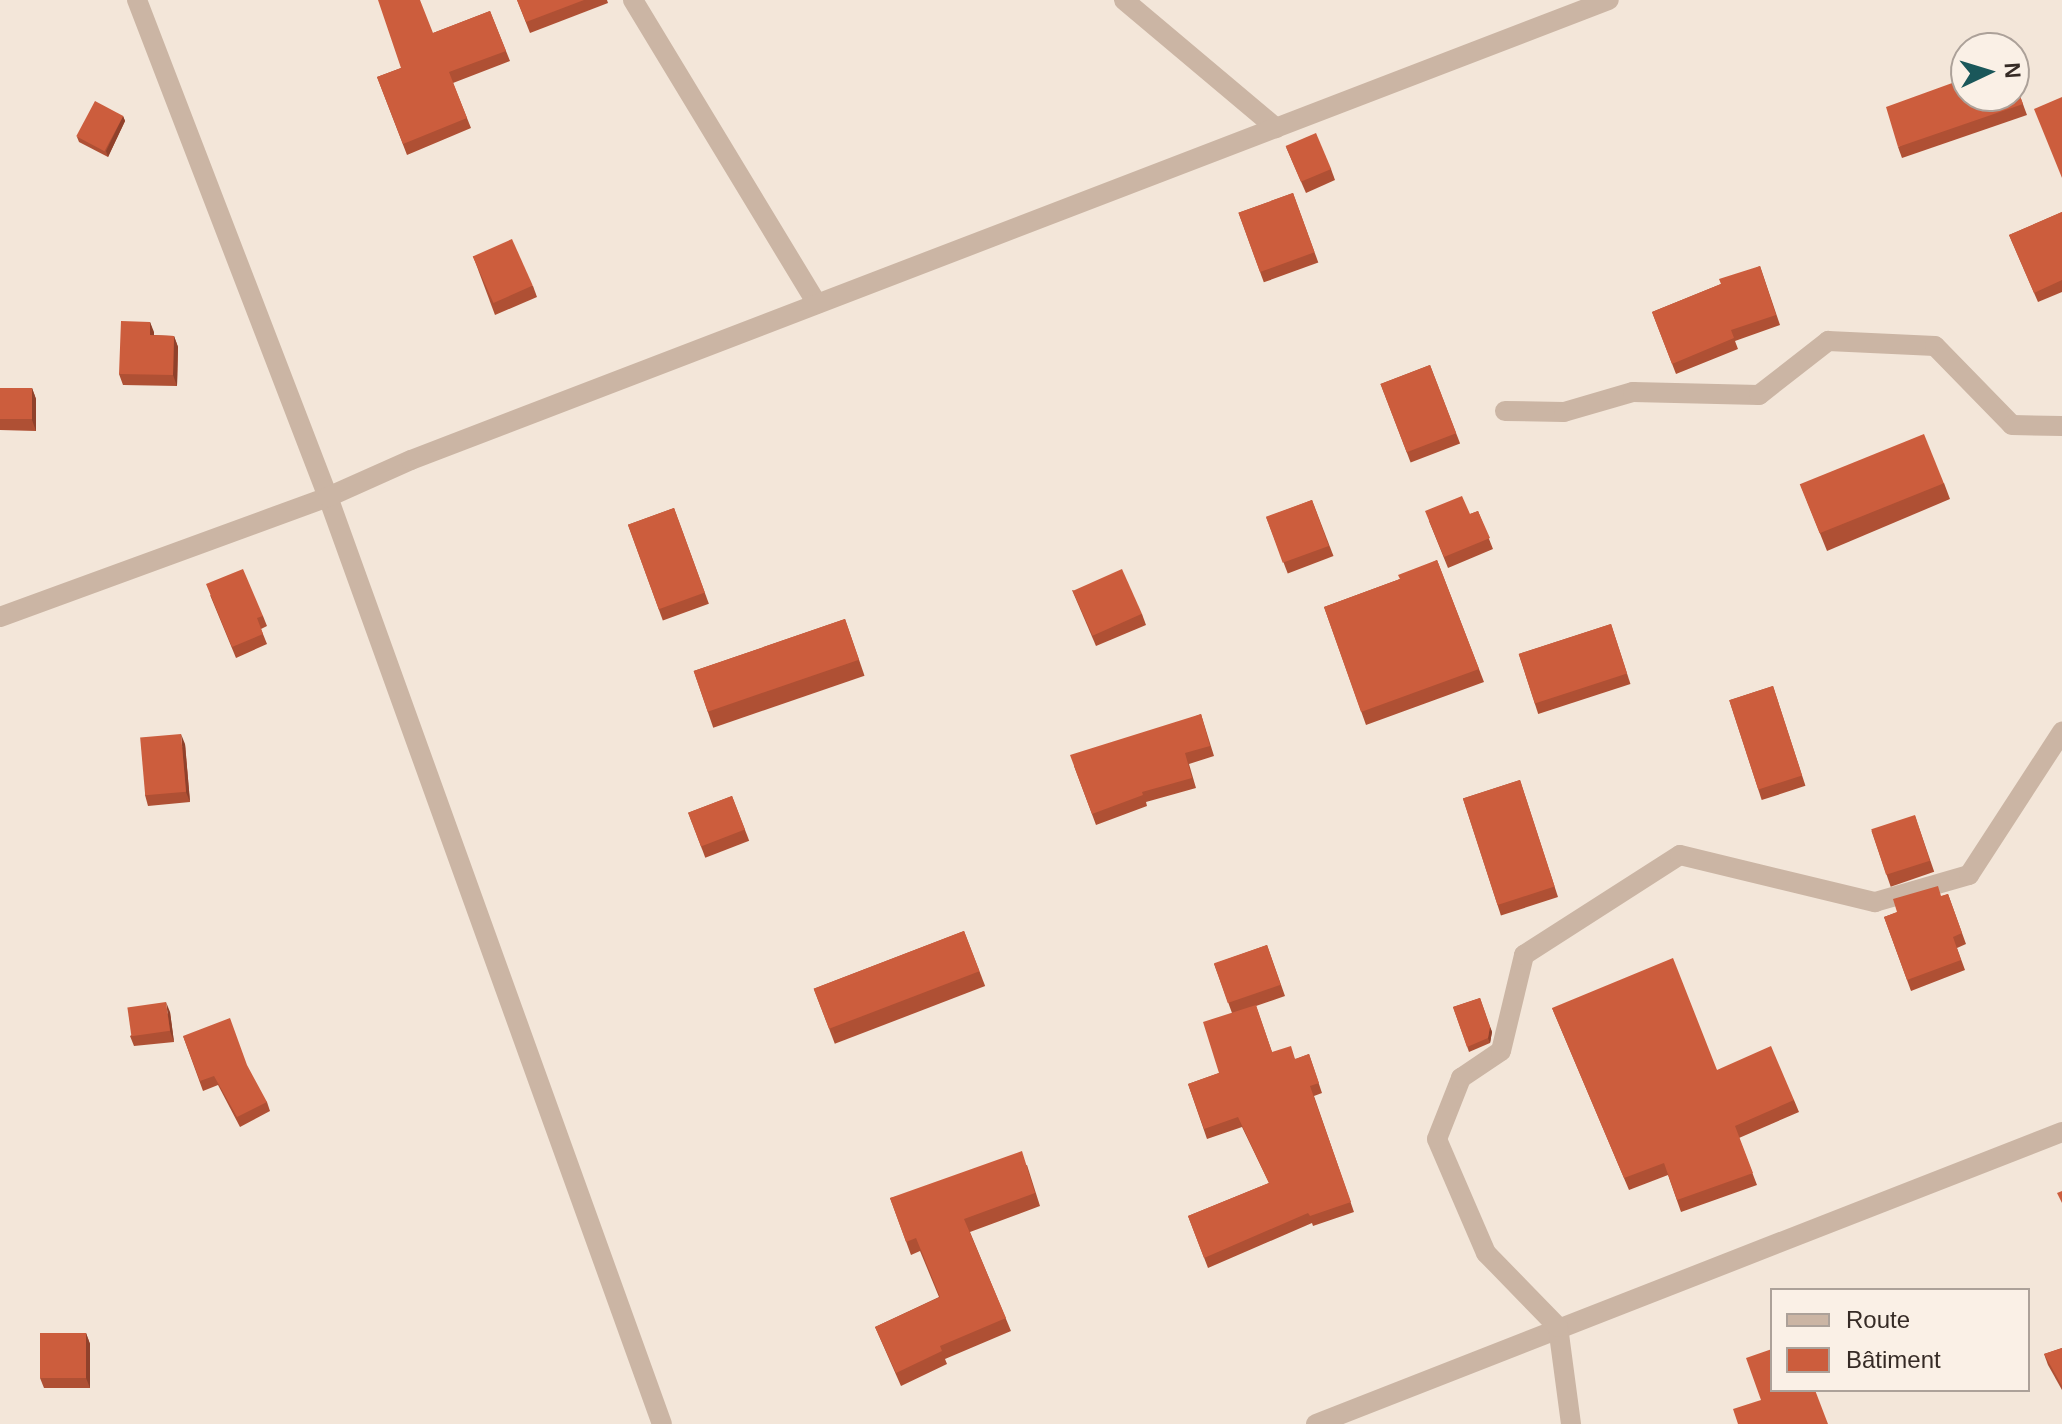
<!DOCTYPE html>
<html>
<head>
<meta charset="utf-8">
<style>
	body { margin:0 }
	#map { position:relative; width:2062px; height:1424px; overflow:hidden; background:#f3e6d9; font-family:Arial,sans-serif }
	div>[style] { position:absolute }
	.minor>* { height:20px; margin:-10px; padding:0 10px; transform-origin:10px; border-radius:10px; background:#cbb5a4 }
	.wall>* { inset:0; background:#af5034; transform-origin:0 0 }
	.shaded-wall>* { inset:0; background:#8f412b }
	.building>* { inset:0; background:#cc5d3d; transform-origin:0 0 }
	span { translate:-50% -50%; white-space:nowrap; text-align:center; line-height:1.15; -webkit-text-stroke:6px #faf0e6; paint-order:stroke }
	.legend { position:absolute; left:1770px; top:1288px; width:260px; height:104px; box-sizing:border-box; background:#faf0e6; border:2px solid #aca199; margin:0; padding:10px 14px; list-style:none; font-size:24px; color:#362b26 }
	.legend li { display:flex; align-items:center; gap:16px; height:40px }
	.legend b { width:40px; border:2px solid #aca199 }
	.north { position:absolute; left:1950px; top:32px; width:80px; height:80px; box-sizing:border-box; background:#faf0e6; border:2px solid #aca199; border-radius:50%; rotate:86deg; font-size:22px; font-weight:700; line-height:32px; text-align:center; color:#362b26 }
	.north::after { content:''; display:block; margin:auto; width:28px; height:36px; background:#1a575a; clip-path:polygon(50% 0,100% 100%,50% 72%,0 100%) }
</style>
</head>
<body>
<div id="map">
	<div class="minor">
		<i style="left:137px;top:0;width:532px;rotate:68.98deg"></i>
		<i style="left:328px;top:497px;width:985px;rotate:70.19deg"></i>
		<i style="left:633px;top:0;width:355px;rotate:58.8deg"></i>
		<i style="left:1124px;top:0;width:199px;rotate:40.1deg"></i>
		<i style="left:1505px;top:411px;width:59px;rotate:1deg"></i>
		<i style="left:1564px;top:412px;width:72px;rotate:-16.2deg"></i>
		<i style="left:1633px;top:392px;width:126px;rotate:1.4deg"></i>
		<i style="left:1759px;top:395px;width:88px;rotate:-38deg"></i>
		<i style="left:1828px;top:341px;width:107px;rotate:2.7deg"></i>
		<i style="left:1935px;top:346px;width:110px;rotate:45.7deg"></i>
		<i style="left:2012px;top:425px;width:50px;rotate:1.1deg"></i>
		<i style="left:0;top:617px;width:349px;rotate:-20.1deg"></i>
		<i style="left:328px;top:497px;width:91px;rotate:-24deg"></i>
		<i style="left:411px;top:460px;width:1283px;rotate:-21.01deg"></i>
		<i style="left:1316px;top:1424px;width:801px;rotate:-21.38deg"></i>
		<i style="left:1571px;top:1424px;width:98px;rotate:-97.6deg"></i>
		<i style="left:1558px;top:1327px;width:103px;rotate:-134.2deg"></i>
		<i style="left:1486px;top:1253px;width:124px;rotate:-113.3deg"></i>
		<i style="left:1437px;top:1139px;width:66px;rotate:-68.5deg"></i>
		<i style="left:1461px;top:1078px;width:48px;rotate:-34deg"></i>
		<i style="left:1501px;top:1051px;width:99px;rotate:-76.5deg"></i>
		<i style="left:1524px;top:955px;width:185px;rotate:-32.7deg"></i>
		<i style="left:1680px;top:855px;width:201px;rotate:13.6deg"></i>
		<i style="left:1875px;top:902px;width:98px;rotate:-16deg"></i>
		<i style="left:1969px;top:875px;width:171px;rotate:-57deg"></i>
	</div>
	<div class="wall">
		<i style="clip-path:polygon(517px 0,607px 0,608px 3px,530px 33px)"></i>
		<i style="clip-path:polygon(490px 11px,510px 61px,453px 83px,471px 128px,407px 155px,377px 77px,401px 68px,433px 33px)"></i>
		<i style="clip-path:polygon(2014px 80px,2027px 115px,1902px 158px,1898px 147px)"></i>
		<i style="clip-path:polygon(123px 116px,125px 121px,108px 157px,79px 142px,77px 137px)"></i>
		<i style="clip-path:polygon(1286px 147px,1331px 169px,1335px 180px,1306px 193px)"></i>
		<i style="left:1293px;top:193px;width:74px;height:58px;rotate:70deg"></i>
		<i style="clip-path:polygon(2062px 212px,2062px 292px,2038px 302px,2009px 235px)"></i>
		<i style="clip-path:polygon(473px 256px,533px 286px,537px 297px,495px 315px)"></i>
		<i style="clip-path:polygon(1760px 266px,1780px 325px,1735px 341px,1738px 349px,1676px 374px,1652px 312px,1721px 284px)"></i>
		<i style="clip-path:polygon(150px 322px,154px 335px,174px 336px,178px 347px,177px 386px,123px 385px,119px 374px)"></i>
		<i style="left:1430px;top:365px;width:84px;height:53px;rotate:69deg"></i>
		<i style="clip-path:polygon(0 388px,32px 388px,36px 399px,36px 431px,0 430px)"></i>
		<i style="clip-path:polygon(1944px 483px,1950px 499px,1827px 551px,1801px 486px)"></i>
		<i style="left:1312px;top:500px;width:60px;height:49px;rotate:69deg"></i>
		<i style="left:674px;top:508px;width:102px;height:49px;rotate:70deg"></i>
		<i style="clip-path:polygon(1478px 511px,1493px 549px,1448px 568px,1429px 521px,1470px 514px)"></i>
		<i style="clip-path:polygon(1437px 560px,1484px 682px,1366px 725px,1324px 607px,1400px 579px)"></i>
		<i style="clip-path:polygon(1072px 590px,1142px 614px,1146px 625px,1096px 646px)"></i>
		<i style="clip-path:polygon(210px 595px,263px 616px,267px 626px,261px 629px,267px 644px,236px 658px)"></i>
		<i style="left:845px;top:619px;width:60px;height:160px;rotate:71deg"></i>
		<i style="left:1611px;top:624px;width:63px;height:97px;rotate:72deg"></i>
		<i style="left:1773px;top:686px;width:105px;height:46px;rotate:72deg"></i>
		<i style="clip-path:polygon(1201px 714px,1214px 756px,1189px 764px,1196px 788px,1146px 802px,1147px 806px,1096px 825px,1074px 766px)"></i>
		<i style="clip-path:polygon(185px 744px,190px 802px,148px 806px,145px 795px)"></i>
		<i style="left:1520px;top:780px;width:123px;height:60px;rotate:72deg"></i>
		<i style="left:732px;top:796px;width:48px;height:47px;rotate:69deg"></i>
		<i style="left:1915px;top:816px;width:59px;height:46px;rotate:71deg"></i>
		<i style="clip-path:polygon(1948px 894px,1966px 944px,1957px 948px,1965px 970px,1911px 991px,1884px 917px)"></i>
		<i style="left:964px;top:931px;width:59px;height:161px;rotate:69deg"></i>
		<i style="clip-path:polygon(1267px 945px,1285px 996px,1256px 1006px,1272px 1052px,1296px 1059px,1309px 1054px,1322px 1093px,1314px 1096px,1354px 1212px,1313px 1226px,1312px 1223px,1208px 1268px,1188px 1216px,1269px 1183px,1242px 1127px,1207px 1139px,1188px 1084px,1219px 1073px,1232px 1013px,1214px 964px)"></i>
		<i style="clip-path:polygon(1480px 998px,1492px 1032px,1490px 1043px,1469px 1052px,1453px 1007px)"></i>
		<i style="clip-path:polygon(1552px 1008px,1717px 1070px,1794px 1100px,1799px 1112px,1739px 1138px,1757px 1185px,1681px 1212px,1668px 1175px,1629px 1190px)"></i>
		<i style="clip-path:polygon(170px 1012px,174px 1042px,134px 1046px,130px 1036px)"></i>
		<i style="clip-path:polygon(183px 1036px,267px 1102px,270px 1111px,240px 1127px,218px 1085px,203px 1091px)"></i>
		<i style="clip-path:polygon(1027px 1165px,1040px 1206px,970px 1232px,1011px 1331px,945px 1359px,947px 1364px,901px 1386px,875px 1327px,939px 1297px,920px 1251px,911px 1255px,890px 1198px)"></i>
		<i style="clip-path:polygon(86px 1333px,90px 1344px,90px 1388px,44px 1388px,40px 1378px)"></i>
		<i style="clip-path:polygon(2062px 1348px,2062px 1390px,2048px 1365px,2044px 1354px)"></i>
	</div>
	<div class="shaded-wall">
		<i style="clip-path:polygon(123px 116px,125px 121px,108px 157px,106px 151px)"></i>
		<i style="clip-path:polygon(150px 322px,154px 332px,154px 346px,150px 335px)"></i>
		<i style="clip-path:polygon(174px 336px,178px 347px,177px 386px,173px 375px)"></i>
		<i style="clip-path:polygon(32px 388px,36px 399px,36px 431px,32px 420px)"></i>
		<i style="clip-path:polygon(181px 734px,185px 744px,190px 802px,186px 792px)"></i>
		<i style="clip-path:polygon(166px 1002px,170px 1012px,174px 1042px,170px 1031px)"></i>
		<i style="clip-path:polygon(1490px 1027px,1492px 1032px,1490px 1043px,1488px 1038px)"></i>
		<i style="clip-path:polygon(86px 1333px,90px 1344px,90px 1388px,86px 1378px)"></i>
	</div>
	<div class="building">
		<i style="clip-path:polygon(378px 0,420px 0,433px 33px,490px 11px,506px 51px,449px 72px,467px 118px,403px 144px,377px 77px,401px 68px)"></i>
		<i style="clip-path:polygon(517px 0,584px 0,526px 22px)"></i>
		<i style="clip-path:polygon(1966px 78px,1966px 96px,2014px 96px,2014px 80px,2023px 104px,1898px 147px,1886px 107px)"></i>
		<i style="clip-path:polygon(2062px 97px,2062px 178px,2034px 109px)"></i>
		<i style="left:95px;top:101px;width:32px;height:40px;rotate:28deg"></i>
		<i style="left:1316px;top:133px;width:39px;height:33px;rotate:67deg"></i>
		<i style="left:1293px;top:193px;width:63px;height:58px;rotate:70deg"></i>
		<i style="clip-path:polygon(2062px 212px,2062px 280px,2034px 293px,2009px 235px)"></i>
		<i style="left:512px;top:239px;width:51px;height:43px;rotate:66deg"></i>
		<i style="clip-path:polygon(1760px 266px,1776px 315px,1731px 330px,1734px 338px,1672px 364px,1652px 312px,1721px 284px,1719px 279px)"></i>
		<i style="clip-path:polygon(121px 321px,150px 322px,150px 335px,174px 336px,173px 375px,119px 374px)"></i>
		<i style="left:1430px;top:365px;width:73px;height:53px;rotate:69deg"></i>
		<i style="left:0;top:388px;width:32px;height:31px"></i>
		<i style="left:1924px;top:434px;width:53px;height:134px;rotate:68deg"></i>
		<i style="clip-path:polygon(1462px 496px,1470px 514px,1478px 511px,1490px 538px,1444px 557px,1425px 511px)"></i>
		<i style="left:1312px;top:500px;width:49px;height:49px;rotate:70deg"></i>
		<i style="left:674px;top:508px;width:90px;height:49px;rotate:70deg"></i>
		<i style="clip-path:polygon(1437px 560px,1479px 669px,1361px 712px,1324px 607px,1400px 579px,1398px 575px)"></i>
		<i style="clip-path:polygon(243px 569px,263px 616px,257px 618px,263px 634px,232px 647px,206px 584px)"></i>
		<i style="left:1122px;top:569px;width:49px;height:54px;rotate:66deg"></i>
		<i style="left:845px;top:619px;width:43px;height:160px;rotate:71deg"></i>
		<i style="left:1611px;top:624px;width:52px;height:97px;rotate:72deg"></i>
		<i style="left:1773px;top:686px;width:94px;height:46px;rotate:72deg"></i>
		<i style="clip-path:polygon(1201px 714px,1210px 746px,1185px 753px,1192px 778px,1142px 792px,1143px 795px,1092px 814px,1070px 755px)"></i>
		<i style="left:181px;top:734px;width:58px;height:41px;rotate:85deg"></i>
		<i style="left:1520px;top:780px;width:112px;height:60px;rotate:72deg"></i>
		<i style="left:732px;top:796px;width:36px;height:47px;rotate:69deg"></i>
		<i style="left:1915px;top:815px;width:48px;height:46px;rotate:72deg"></i>
		<i style="clip-path:polygon(1938px 886px,1941px 896px,1948px 894px,1962px 933px,1953px 937px,1961px 960px,1907px 980px,1884px 917px,1897px 912px,1893px 899px)"></i>
		<i style="left:964px;top:931px;width:43px;height:161px;rotate:69deg"></i>
		<i style="left:1267px;top:945px;width:42px;height:56px;rotate:71deg"></i>
		<i style="clip-path:polygon(1673px 958px,1717px 1070px,1771px 1046px,1794px 1100px,1735px 1126px,1753px 1173px,1677px 1200px,1664px 1163px,1624px 1178px,1552px 1008px)"></i>
		<i style="clip-path:polygon(1480px 998px,1490px 1027px,1488px 1038px,1467px 1047px,1453px 1007px)"></i>
		<i style="left:166px;top:1002px;width:29px;height:39px;rotate:82deg"></i>
		<i style="clip-path:polygon(1256px 1005px,1272px 1052px,1291px 1046px,1295px 1059px,1309px 1054px,1319px 1083px,1310px 1086px,1351px 1202px,1310px 1216px,1308px 1213px,1204px 1258px,1188px 1216px,1269px 1183px,1238px 1117px,1204px 1129px,1188px 1084px,1219px 1073px,1203px 1022px)"></i>
		<i style="clip-path:polygon(230px 1018px,247px 1065px,267px 1102px,237px 1117px,214px 1076px,200px 1081px,183px 1036px)"></i>
		<i style="clip-path:polygon(1022px 1151px,1035px 1193px,964px 1219px,1006px 1318px,940px 1346px,942px 1351px,896px 1373px,875px 1327px,940px 1297px,916px 1238px,906px 1242px,890px 1198px)"></i>
		<i style="clip-path:polygon(2062px 1191px,2062px 1203px,2057px 1193px)"></i>
		<i style="left:40px;top:1333px;width:46px;height:45px"></i>
		<i style="clip-path:polygon(2062px 1348px,2062px 1386px,2044px 1354px)"></i>
		<i style="clip-path:polygon(1772px 1349px,1772px 1390px,1815px 1390px,1828px 1424px,1738px 1424px,1733px 1409px,1761px 1400px,1746px 1358px)"></i>
	</div>
	<ul class="legend">
	<li><b style="height:10px;background:#cbb5a4"></b>Route</li>
	<li><b style="height:22px;background:#cc5d3d"></b>Bâtiment</li>
	</ul>
	<div class="north">N</div>
</div>
</body>
</html>
